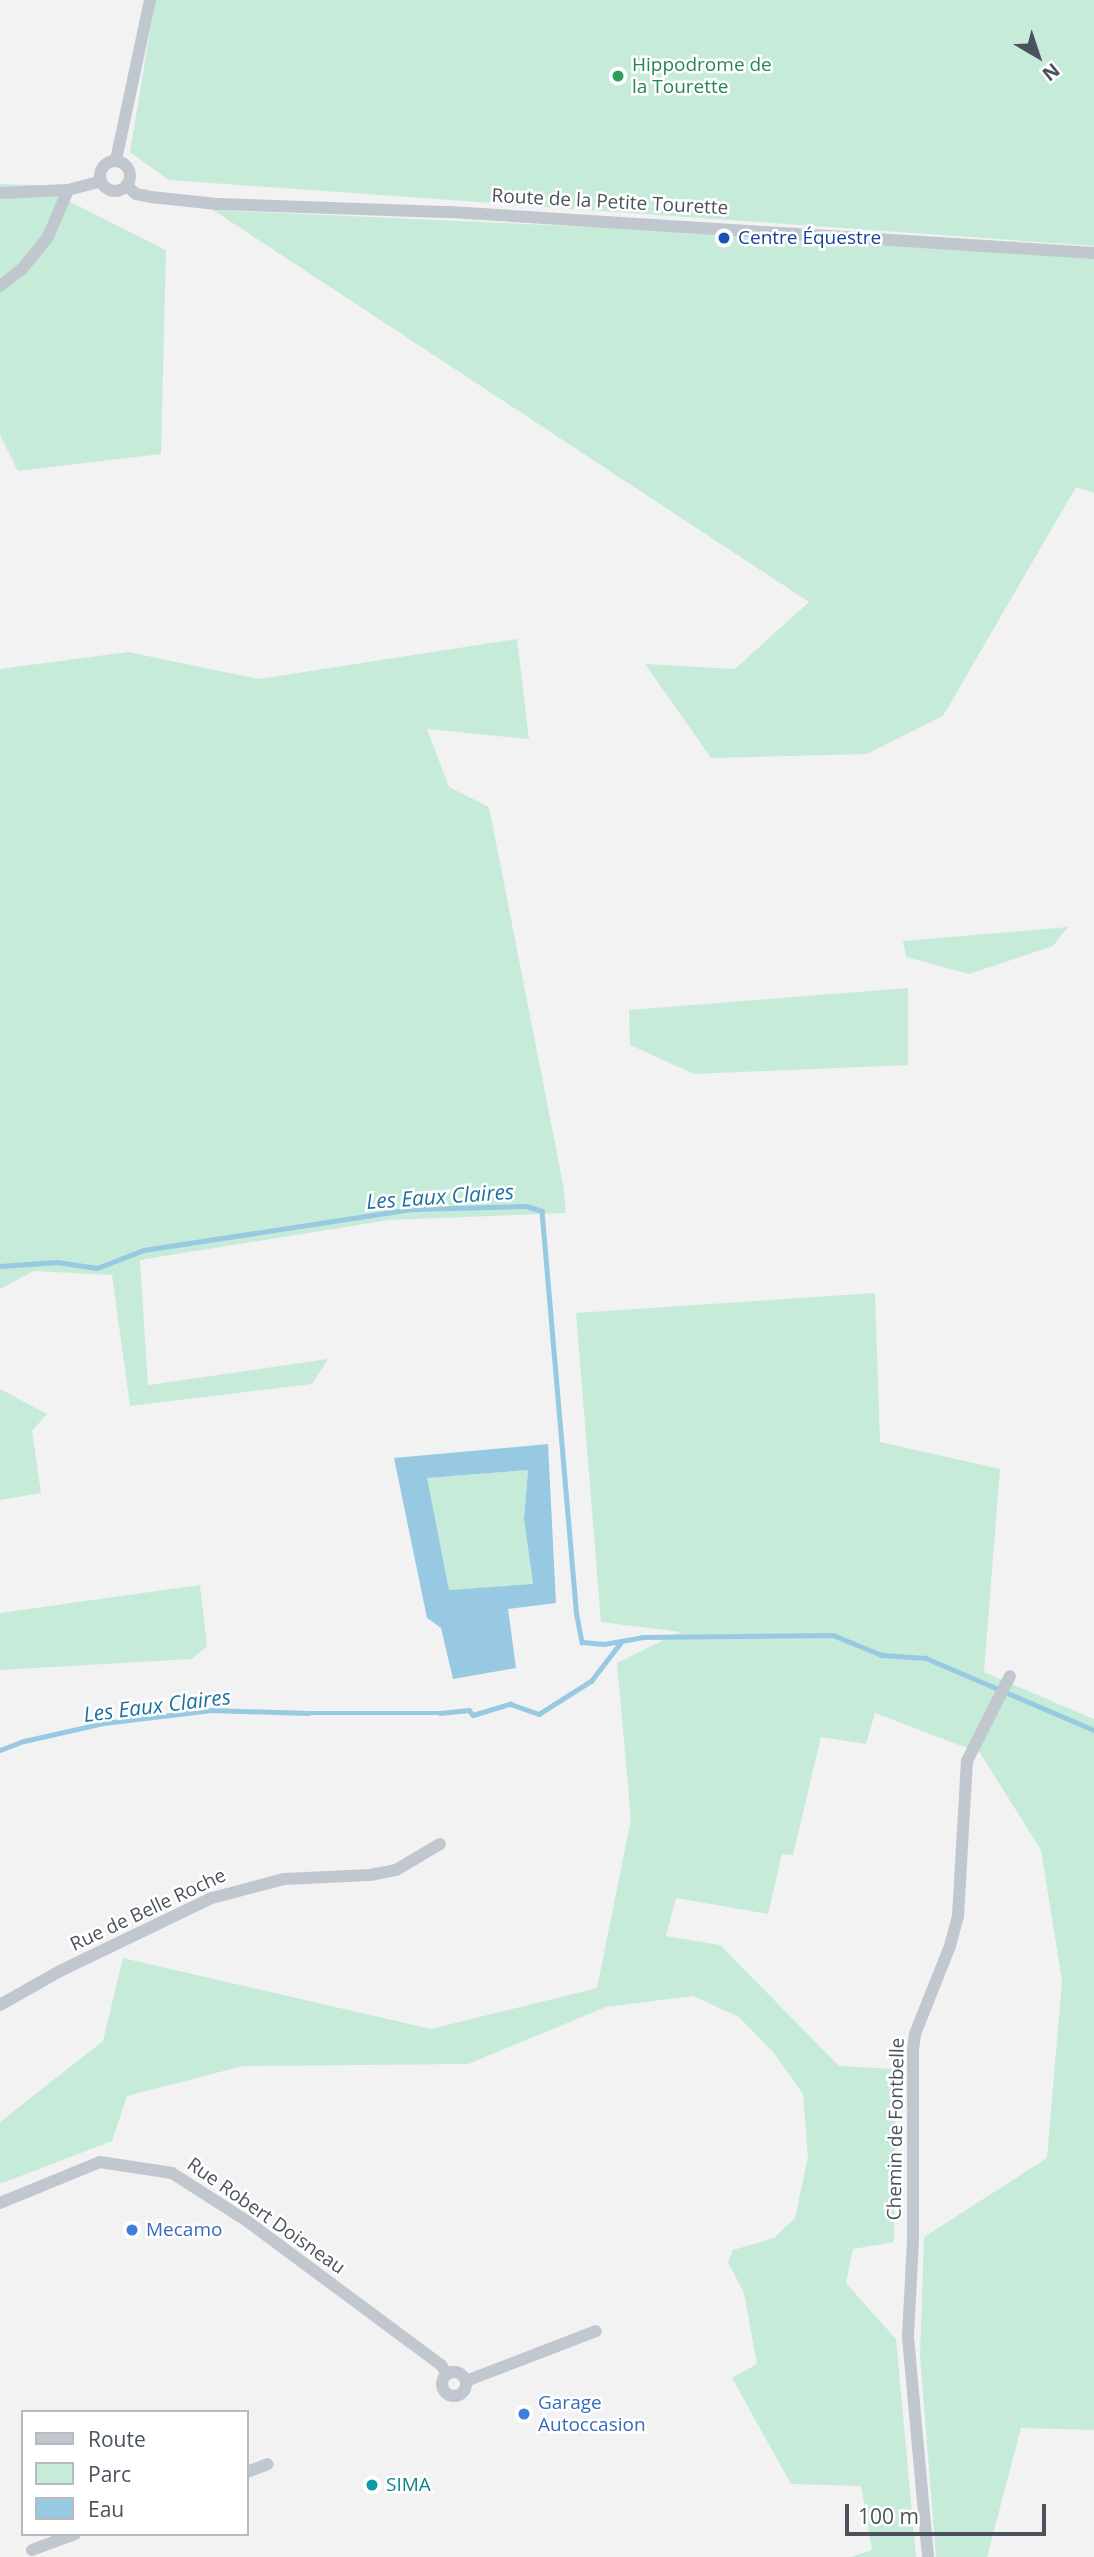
<!DOCTYPE html>
<html>
<head>
<meta charset="utf-8">
<style>
	body { margin:0 }
	#map { position:relative; width:1094px; height:2557px; overflow:hidden; background:#f3f2f2; font-family:"Open Sans",sans-serif }
	div>[style] { position:absolute }
	.green>* { inset:0; background:#c6ebd9 }
	.water>* { inset:0; background:#98c9e3 }
	.stream>* { height:4.5px; margin:-2.25px; padding:0 2.25px; transform-origin:2.25px; border-radius:2.25px; background:#98c9e3 }
	.minor>* { height:12px; margin:-6px; padding:0 6px; transform-origin:6px; border-radius:6px; background:#c1c7ce }
	.minor>.ring { margin:-6px; padding:0; box-sizing:content-box; background:none; border:12px solid #c1c7ce; border-radius:50% }
	.dots>* { width:19px; height:19px; translate:-50% -50%; box-sizing:border-box; border:4px solid #fff; border-radius:50% }
	span { translate:-50% -50%; white-space:nowrap; text-align:center; line-height:1.15; -webkit-text-stroke:5px #fff; paint-order:stroke }
	.leisure-label { font-size:19px; color:#27864d }
	.left { translate:0 -50%; text-align:left }
	.street-label { font-size:19px; color:#4b525d }
	.transit-label { font-size:19px; color:#164399 }
	.shop-label { font-size:19px; color:#366cbe }
	.culture-label { font-size:19px; color:#0d838f }
	.water-label { font-size:21px; color:#1d719e; font-style:italic }
	.legend { position:absolute; left:21px; top:2410px; width:228px; height:126px; box-sizing:border-box; background:#fff; border:2px solid #b7babe; margin:0; padding:9px 12px; list-style:none; font-size:21px; color:#4b525d }
	.legend li { display:flex; align-items:center; gap:14px; height:35px }
	.legend b { width:35px; border:2px solid #b7babe }
	.north { position:absolute; left:1003px; top:21px; width:70px; height:70px; -webkit-text-stroke:5px #fff; paint-order:stroke; rotate:141deg; font-size:19px; font-weight:700; line-height:28px; text-align:center; color:#4b525d }
	.north::after { content:''; display:block; margin:auto; width:24px; height:32px; background:#4b525d; clip-path:polygon(50% 0,100% 100%,50% 72%,0 100%) }
	.scale { position:absolute; left:845px; top:2504px; width:201px; height:32px; box-sizing:border-box; border:4px solid #4b525d; border-top:0; padding-left:9px; font-size:21px; line-height:24px; white-space:nowrap; color:#4b525d; -webkit-text-stroke:5px #fff; paint-order:stroke }
</style>
</head>
<body>
<div id="map">
	<div class="green">
		<i style="clip-path:polygon(155px 0,1094px 0,1094px 246px,169px 180px,130px 152px)"></i>
		<i style="clip-path:polygon(0 184px,37px 185px,166px 250px,161px 454px,18px 471px,0 435px)"></i>
		<i style="clip-path:polygon(213px 210px,662px 230px,1094px 258px,1094px 493px,1076px 487px,943px 716px,867px 754px,711px 758px,645px 664px,735px 669px,809px 602px)"></i>
		<i style="clip-path:polygon(517px 639px,529px 739px,427px 729px,449px 787px,489px 807px,563px 1184px,566px 1213px,389px 1220px,140px 1260px,148px 1385px,328px 1359px,312px 1384px,130px 1406px,112px 1275px,34px 1271px,0 1289px,0 669px,128px 652px,259px 679px)"></i>
		<i style="clip-path:polygon(1068px 927px,1053px 946px,969px 974px,906px 957px,903px 941px)"></i>
		<i style="clip-path:polygon(908px 988px,908px 1065px,694px 1074px,630px 1045px,629px 1010px)"></i>
		<i style="clip-path:polygon(875px 1293px,880px 1442px,1000px 1469px,984px 1672px,1094px 1719px,1094px 2430px,1021px 2428px,987px 2557px,936px 2557px,920px 2356px,924px 2237px,1047px 2158px,1062px 1981px,1041px 1850px,980px 1753px,875px 1713px,866px 1744px,821px 1737px,793px 1855px,782px 1854px,768px 1914px,676px 1898px,666px 1936px,720px 1945px,839px 2066px,896px 2069px,894px 2242px,853px 2249px,846px 2283px,896px 2339px,916px 2557px,851px 2557px,872px 2550px,861px 2486px,791px 2484px,732px 2378px,757px 2364px,744px 2293px,728px 2262px,733px 2250px,774px 2238px,795px 2218px,808px 2157px,803px 2094px,773px 2052px,739px 2017px,693px 1996px,606px 2007px,468px 2064px,243px 2066px,127px 2096px,112px 2141px,0 2184px,0 2122px,103px 2041px,123px 1958px,431px 2029px,597px 1988px,631px 1819px,617px 1663px,680px 1632px,601px 1622px,576px 1313px)"></i>
		<i style="clip-path:polygon(0 1389px,47px 1414px,32px 1431px,41px 1493px,0 1500px)"></i>
		<i style="clip-path:polygon(528px 1470px,524px 1519px,533px 1585px,449px 1590px,426px 1478px)"></i>
		<i style="clip-path:polygon(200px 1585px,207px 1646px,192px 1659px,0 1670px,0 1613px)"></i>
	</div>
	<div class="water">
		<i style="clip-path:polygon(evenodd,548px 1444px,556px 1603px,508px 1609px,516px 1668px,453px 1679px,441px 1628px,427px 1618px,394px 1458px,548px 1444px,528px 1470px,524px 1519px,533px 1584px,449px 1590px,427px 1478px,528px 1470px)"></i>
	</div>
	<div class="stream">
		<i style="left:0;top:1266px;width:57px;rotate:-4deg"></i>
		<i style="left:57px;top:1262px;width:40px;rotate:8.5deg"></i>
		<i style="left:97px;top:1268px;width:50px;rotate:-21deg"></i>
		<i style="left:144px;top:1250px;width:272px;rotate:-8.7deg"></i>
		<i style="left:413px;top:1209px;width:113px;rotate:-1.5deg"></i>
		<i style="left:526px;top:1206px;width:17px;rotate:17deg"></i>
		<i style="left:542px;top:1211px;width:401px;rotate:85.1deg"></i>
		<i style="left:576px;top:1611px;width:32px;rotate:79deg"></i>
		<i style="left:582px;top:1642px;width:22px;rotate:5deg"></i>
		<i style="left:604px;top:1644px;width:39px;rotate:-10deg"></i>
		<i style="left:642px;top:1637px;width:191px;rotate:-0.6deg"></i>
		<i style="left:833px;top:1635px;width:53px;rotate:22.2deg"></i>
		<i style="left:882px;top:1655px;width:44px;rotate:3.9deg"></i>
		<i style="left:926px;top:1658px;width:183px;rotate:23.2deg"></i>
		<i style="left:0;top:1750px;width:26px;rotate:-21deg"></i>
		<i style="left:24px;top:1741px;width:82px;rotate:-12.7deg"></i>
		<i style="left:104px;top:1723px;width:108px;rotate:-6.9deg"></i>
		<i style="left:211px;top:1710px;width:97px;rotate:1.8deg"></i>
		<i style="left:308px;top:1713px;width:132px"></i>
		<i style="left:440px;top:1713px;width:29px;rotate:-6deg"></i>
		<i style="left:469px;top:1710px;width:6px;rotate:51deg"></i>
		<i style="left:473px;top:1715px;width:39px;rotate:-17deg"></i>
		<i style="left:510px;top:1704px;width:31px;rotate:19deg"></i>
		<i style="left:539px;top:1714px;width:62px;rotate:-32.4deg"></i>
		<i style="left:591px;top:1681px;width:49px;rotate:-52.4deg"></i>
	</div>
	<div class="minor">
		<i style="left:116px;top:160px;width:164px;rotate:-78deg"></i>
		<i class="ring" style="left:100px;top:161px;width:18px;height:18px"></i>
		<i style="left:127px;top:186px;width:12px;rotate:42deg"></i>
		<i style="left:136px;top:194px;width:15px;rotate:11deg"></i>
		<i style="left:151px;top:197px;width:66px;rotate:6.1deg"></i>
		<i style="left:217px;top:204px;width:233px;rotate:2deg"></i>
		<i style="left:450px;top:212px;width:645px;rotate:3.64deg"></i>
		<i style="left:0;top:193px;width:68px;rotate:-2.5deg"></i>
		<i style="left:68px;top:190px;width:34px;rotate:-15deg"></i>
		<i style="left:0;top:286px;width:28px;rotate:-38deg"></i>
		<i style="left:22px;top:269px;width:41px;rotate:-50.9deg"></i>
		<i style="left:48px;top:237px;width:51px;rotate:-66.9deg"></i>
		<i style="left:0;top:2005px;width:69px;rotate:-29.5deg"></i>
		<i style="left:60px;top:1971px;width:169px;rotate:-25.7deg"></i>
		<i style="left:212px;top:1898px;width:74px;rotate:-14.8deg"></i>
		<i style="left:284px;top:1879px;width:86px;rotate:-2.7deg"></i>
		<i style="left:370px;top:1875px;width:26px;rotate:-11deg"></i>
		<i style="left:396px;top:1870px;width:51px;rotate:-30.6deg"></i>
		<i style="left:0;top:2203px;width:108px;rotate:-22.3deg"></i>
		<i style="left:100px;top:2162px;width:73px;rotate:8.7deg"></i>
		<i style="left:172px;top:2173px;width:89px;rotate:32.6deg"></i>
		<i style="left:247px;top:2221px;width:242px;rotate:36.6deg"></i>
		<i style="left:441px;top:2365px;width:11px;rotate:56deg"></i>
		<i class="ring" style="left:442px;top:2372px;width:12px;height:12px"></i>
		<i style="left:466px;top:2381px;width:139px;rotate:-21deg"></i>
		<i style="left:247px;top:2472px;width:22px;rotate:-21deg"></i>
		<i style="left:32px;top:2550px;width:46px;rotate:-20.4deg"></i>
		<i style="left:928px;top:2557px;width:222px;rotate:-95.2deg"></i>
		<i style="left:908px;top:2336px;width:97px;rotate:-87deg"></i>
		<i style="left:913px;top:2239px;width:189px;rotate:-90deg"></i>
		<i style="left:913px;top:2050px;width:16px;rotate:-83deg"></i>
		<i style="left:915px;top:2034px;width:95px;rotate:-68.3deg"></i>
		<i style="left:950px;top:1946px;width:31px;rotate:-75deg"></i>
		<i style="left:958px;top:1916px;width:155px;rotate:-86.7deg"></i>
		<i style="left:967px;top:1761px;width:95px;rotate:-63.2deg"></i>
	</div>
	<div class="dots">
		<i style="left:618px;top:76px;background:#2e9e5b"></i>
		<i style="left:724px;top:238px;background:#1a4fb4"></i>
		<i style="left:132px;top:2230px;background:#3f7fe0"></i>
		<i style="left:524px;top:2414px;background:#3f7fe0"></i>
		<i style="left:372px;top:2485px;background:#0f9aa8"></i>
	</div>
	<div class="leisure-label">
		<span class="left" style="left:632px;top:76px">Hippodrome de<br>la Tourette</span>
	</div>
	<div class="street-label">
		<span style="left:610px;top:202px;rotate:3deg">Route de la Petite Tourette</span>
		<span style="left:148px;top:1910px;rotate:-25deg">Rue de Belle Roche</span>
		<span style="left:896px;top:2129px;rotate:-89deg">Chemin de Fontbelle</span>
		<span style="left:266px;top:2216px;rotate:35deg">Rue Robert Doisneau</span>
	</div>
	<div class="transit-label">
		<span class="left" style="left:738px;top:238px">Centre Équestre</span>
	</div>
	<div class="shop-label">
		<span class="left" style="left:146px;top:2230px">Mecamo</span>
		<span class="left" style="left:538px;top:2414px">Garage<br>Autoccasion</span>
	</div>
	<div class="culture-label">
		<span class="left" style="left:386px;top:2485px">SIMA</span>
	</div>
	<div class="water-label">
		<span style="left:440px;top:1196px;rotate:-4deg">Les Eaux Claires</span>
		<span style="left:157px;top:1705px;rotate:-7deg">Les Eaux Claires</span>
	</div>
	<ul class="legend">
	<li><b style="height:9px;background:#c1c7ce"></b>Route</li>
	<li><b style="height:19px;background:#c6ebd9"></b>Parc</li>
	<li><b style="height:19px;background:#98c9e3"></b>Eau</li>
	</ul>
	<div class="north">N</div>
	<div class="scale">100 m</div>
</div>
</body>
</html>
